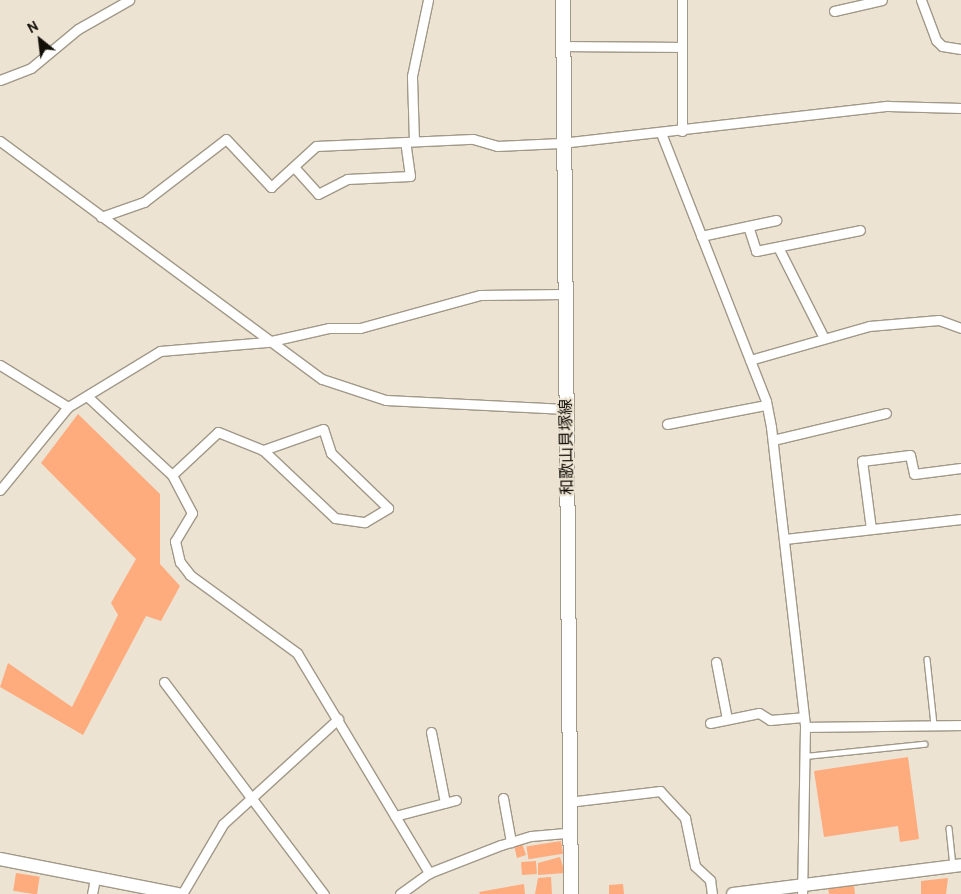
<!DOCTYPE html>
<html>
<head>
<meta charset="utf-8">
<style>
	body { margin:0 }
	#map { position:relative; width:961px; height:894px; overflow:hidden; background:#ede3d2; font-family:Cabin,"Noto Sans JP",sans-serif }
	div>[style] { position:absolute }
	.building>* { inset:0; background:#feab7d; transform-origin:0 0 }
	.roads { filter:drop-shadow(1px 0 #a19888) drop-shadow(-1px 0 #a19888) drop-shadow(0 1px #a19888) drop-shadow(0 -1px #a19888) }
	.lane>* { height:4.5px; margin:-2.25px; padding:0 2.25px; transform-origin:2.25px; border-radius:2.25px; background:#fff }
	.street>* { height:9px; margin:-4.5px; padding:0 4.5px; transform-origin:4.5px; border-radius:4.5px; background:#fff }
	.secondary>* { height:12px; margin:-6px; padding:0 6px; transform-origin:6px; border-radius:6px; background:#fff }
	.primary>* { height:14px; margin:-7px; padding:0 7px; transform-origin:7px; border-radius:7px; background:#fff }
	span { translate:-50% -50%; white-space:nowrap; text-align:center; line-height:1.15; -webkit-text-stroke:4px #ede3d2; paint-order:stroke }
	.street-label { font-size:16px; color:#120f09 }
	.north { position:absolute; left:15px; top:15px; width:50px; height:50px; -webkit-text-stroke:4px #ede3d2; paint-order:stroke; rotate:331deg; font-size:14px; font-weight:700; line-height:20px; text-align:center; color:#120f09 }
	.north::after { content:''; display:block; margin:auto; width:18px; height:22px; background:#120f09; clip-path:polygon(50% 0,100% 100%,50% 72%,0 100%) }
</style>
</head>
<body>
<div id="map">
	<div class="building">
		<i style="clip-path:polygon(78px 414px,160px 494px,160px 564px,180px 586px,161px 621px,146px 616px,83px 735px,0 687px,8px 663px,72px 707px,118px 615px,111px 603px,136px 559px,41px 463px)"></i>
		<i style="clip-path:polygon(908px 757px,919px 839px,900px 842px,898px 826px,824px 837px,814px 771px)"></i>
		<i style="left:561px;top:841px;width:13px;height:35px;rotate:81deg"></i>
		<i style="clip-path:polygon(522px 843px,526px 855px,517px 858px,514px 845px)"></i>
		<i style="clip-path:polygon(560px 857px,565px 873px,538px 875px,538px 863px)"></i>
		<i style="left:536px;top:861px;width:13px;height:15px;rotate:86deg"></i>
		<i style="left:16px;top:873px;width:24px;height:18px;rotate:9deg"></i>
		<i style="clip-path:polygon(551px 877px,552px 894px,535px 894px,538px 878px)"></i>
		<i style="clip-path:polygon(948px 878px,946px 894px,921px 894px,921px 881px)"></i>
		<i style="clip-path:polygon(524px 884px,525px 894px,480px 894px,479px 892px)"></i>
		<i style="clip-path:polygon(623px 884px,624px 894px,609px 894px,609px 885px)"></i>
		<i style="clip-path:polygon(854px 885px,855px 894px,829px 894px,828px 888px)"></i>
	</div>
	<div class="roads">
		<div class="lane">
			<i style="left:927px;top:659px;width:66px;rotate:83.9deg"></i>
			<i style="left:805px;top:756px;width:120px;rotate:-5.8deg"></i>
			<i style="left:949px;top:828px;width:37px;rotate:84deg"></i>
		</div>
		<div class="street">
			<i style="left:921px;top:0;width:43px;rotate:69.4deg"></i>
			<i style="left:936px;top:40px;width:8px;rotate:45deg"></i>
			<i style="left:942px;top:46px;width:19px;rotate:9deg"></i>
			<i style="left:834px;top:11px;width:49px;rotate:-12.9deg"></i>
			<i style="left:562px;top:46px;width:120px;rotate:0.5deg"></i>
			<i style="left:0;top:80px;width:33px;rotate:-21deg"></i>
			<i style="left:31px;top:68px;width:61px;rotate:-39.7deg"></i>
			<i style="left:78px;top:29px;width:59px;rotate:-29.6deg"></i>
			<i style="left:682px;top:131px;width:131px;rotate:-90deg"></i>
			<i style="left:661px;top:133px;width:288px;rotate:68.6deg"></i>
			<i style="left:766px;top:401px;width:26px;rotate:79deg"></i>
			<i style="left:771px;top:427px;width:302px;rotate:83.5deg"></i>
			<i style="left:805px;top:727px;width:167px;rotate:91deg"></i>
			<i style="left:0;top:141px;width:400px;rotate:36.5deg"></i>
			<i style="left:322px;top:379px;width:67px;rotate:18.2deg"></i>
			<i style="left:386px;top:400px;width:180px;rotate:2.9deg"></i>
			<i style="left:414px;top:141px;width:65px;rotate:-91.8deg"></i>
			<i style="left:412px;top:76px;width:78px;rotate:-78.1deg"></i>
			<i style="left:294px;top:167px;width:36px;rotate:48deg"></i>
			<i style="left:318px;top:194px;width:33px;rotate:-27deg"></i>
			<i style="left:347px;top:179px;width:63px;rotate:-2.7deg"></i>
			<i style="left:410px;top:176px;width:34px;rotate:-98deg"></i>
			<i style="left:101px;top:217px;width:46px;rotate:-19.2deg"></i>
			<i style="left:144px;top:202px;width:103px;rotate:-37.5deg"></i>
			<i style="left:226px;top:139px;width:66px;rotate:46.8deg"></i>
			<i style="left:271px;top:187px;width:61px;rotate:-42.3deg"></i>
			<i style="left:316px;top:146px;width:157px;rotate:-2.6deg"></i>
			<i style="left:473px;top:139px;width:25px;rotate:16deg"></i>
			<i style="left:497px;top:146px;width:64px;rotate:-2.7deg"></i>
			<i style="left:561px;top:143px;width:329px;rotate:-6.5deg"></i>
			<i style="left:888px;top:106px;width:73px;rotate:1.6deg"></i>
			<i style="left:748px;top:226px;width:26px;rotate:72deg"></i>
			<i style="left:756px;top:251px;width:106px;rotate:-11.4deg"></i>
			<i style="left:701px;top:236px;width:77px;rotate:-12deg"></i>
			<i style="left:778px;top:247px;width:100px;rotate:63.2deg"></i>
			<i style="left:750px;top:360px;width:124px;rotate:-15.9deg"></i>
			<i style="left:869px;top:326px;width:70px;rotate:-4.9deg"></i>
			<i style="left:939px;top:320px;width:23px;rotate:20deg"></i>
			<i style="left:0;top:365px;width:80px;rotate:31.7deg"></i>
			<i style="left:88px;top:397px;width:115px;rotate:42.9deg"></i>
			<i style="left:172px;top:475px;width:43px;rotate:62.2deg"></i>
			<i style="left:192px;top:513px;width:33px;rotate:121deg"></i>
			<i style="left:175px;top:541px;width:22px;rotate:77deg"></i>
			<i style="left:180px;top:562px;width:16px;rotate:52deg"></i>
			<i style="left:190px;top:575px;width:132px;rotate:36.1deg"></i>
			<i style="left:297px;top:653px;width:257px;rotate:59deg"></i>
			<i style="left:667px;top:424px;width:101px;rotate:-10.9deg"></i>
			<i style="left:773px;top:440px;width:116px;rotate:-13.4deg"></i>
			<i style="left:172px;top:475px;width:63px;rotate:-43.1deg"></i>
			<i style="left:218px;top:432px;width:48px;rotate:21.8deg"></i>
			<i style="left:263px;top:450px;width:99px;rotate:43.4deg"></i>
			<i style="left:335px;top:518px;width:30px;rotate:8deg"></i>
			<i style="left:365px;top:522px;width:27px;rotate:-31deg"></i>
			<i style="left:388px;top:508px;width:79px;rotate:-136deg"></i>
			<i style="left:331px;top:453px;width:25px;rotate:-108deg"></i>
			<i style="left:323px;top:429px;width:64px;rotate:160.7deg"></i>
			<i style="left:0;top:490px;width:107px;rotate:-50.7deg"></i>
			<i style="left:68px;top:407px;width:108px;rotate:-31.3deg"></i>
			<i style="left:160px;top:351px;width:107px;rotate:-4.8deg"></i>
			<i style="left:267px;top:342px;width:64px;rotate:-12.7deg"></i>
			<i style="left:329px;top:328px;width:31px"></i>
			<i style="left:360px;top:328px;width:124px;rotate:-15.4deg"></i>
			<i style="left:480px;top:295px;width:83px;rotate:-0.7deg"></i>
			<i style="left:871px;top:529px;width:69px;rotate:-97.5deg"></i>
			<i style="left:862px;top:461px;width:48px;rotate:-7.1deg"></i>
			<i style="left:910px;top:455px;width:19px;rotate:78deg"></i>
			<i style="left:914px;top:474px;width:47px;rotate:-7.3deg"></i>
			<i style="left:785px;top:539px;width:177px;rotate:-6.5deg"></i>
			<i style="left:716px;top:662px;width:58px;rotate:79.1deg"></i>
			<i style="left:164px;top:682px;width:266px;rotate:53deg"></i>
			<i style="left:710px;top:723px;width:50px;rotate:-11.5deg"></i>
			<i style="left:759px;top:713px;width:13px;rotate:32deg"></i>
			<i style="left:770px;top:720px;width:33px;rotate:-5deg"></i>
			<i style="left:805px;top:727px;width:156px;rotate:-0.7deg"></i>
			<i style="left:431px;top:732px;width:72px;rotate:78.8deg"></i>
			<i style="left:503px;top:798px;width:45px;rotate:79.7deg"></i>
			<i style="left:568px;top:802px;width:93px;rotate:-6.8deg"></i>
			<i style="left:660px;top:791px;width:37px;rotate:47deg"></i>
			<i style="left:685px;top:818px;width:49px;rotate:78.2deg"></i>
			<i style="left:695px;top:866px;width:21px;rotate:43deg"></i>
			<i style="left:710px;top:880px;width:14px;rotate:82deg"></i>
			<i style="left:395px;top:816px;width:63px;rotate:-14.7deg"></i>
			<i style="left:92px;top:894px;width:16px;rotate:-79deg"></i>
			<i style="left:182px;top:894px;width:81px;rotate:-59.6deg"></i>
			<i style="left:223px;top:824px;width:156px;rotate:-42.4deg"></i>
			<i style="left:400px;top:894px;width:36px;rotate:-36deg"></i>
			<i style="left:429px;top:873px;width:77px;rotate:-21.3deg"></i>
			<i style="left:501px;top:845px;width:31px;rotate:-17deg"></i>
			<i style="left:531px;top:836px;width:37px;rotate:-5deg"></i>
		</div>
		<div class="secondary">
			<i style="left:0;top:859px;width:182px;rotate:11.1deg"></i>
			<i style="left:733px;top:894px;width:230px;rotate:-7.2deg"></i>
		</div>
		<div class="primary">
			<i style="left:563px;top:0;width:894px;rotate:89.49deg"></i>
		</div>
	</div>
	<div class="street-label">
		<span style="left:567px;top:447px;rotate:-91deg">和歌山貝塚線</span>
	</div>
	<div class="north">N</div>
</div>
</body>
</html>
